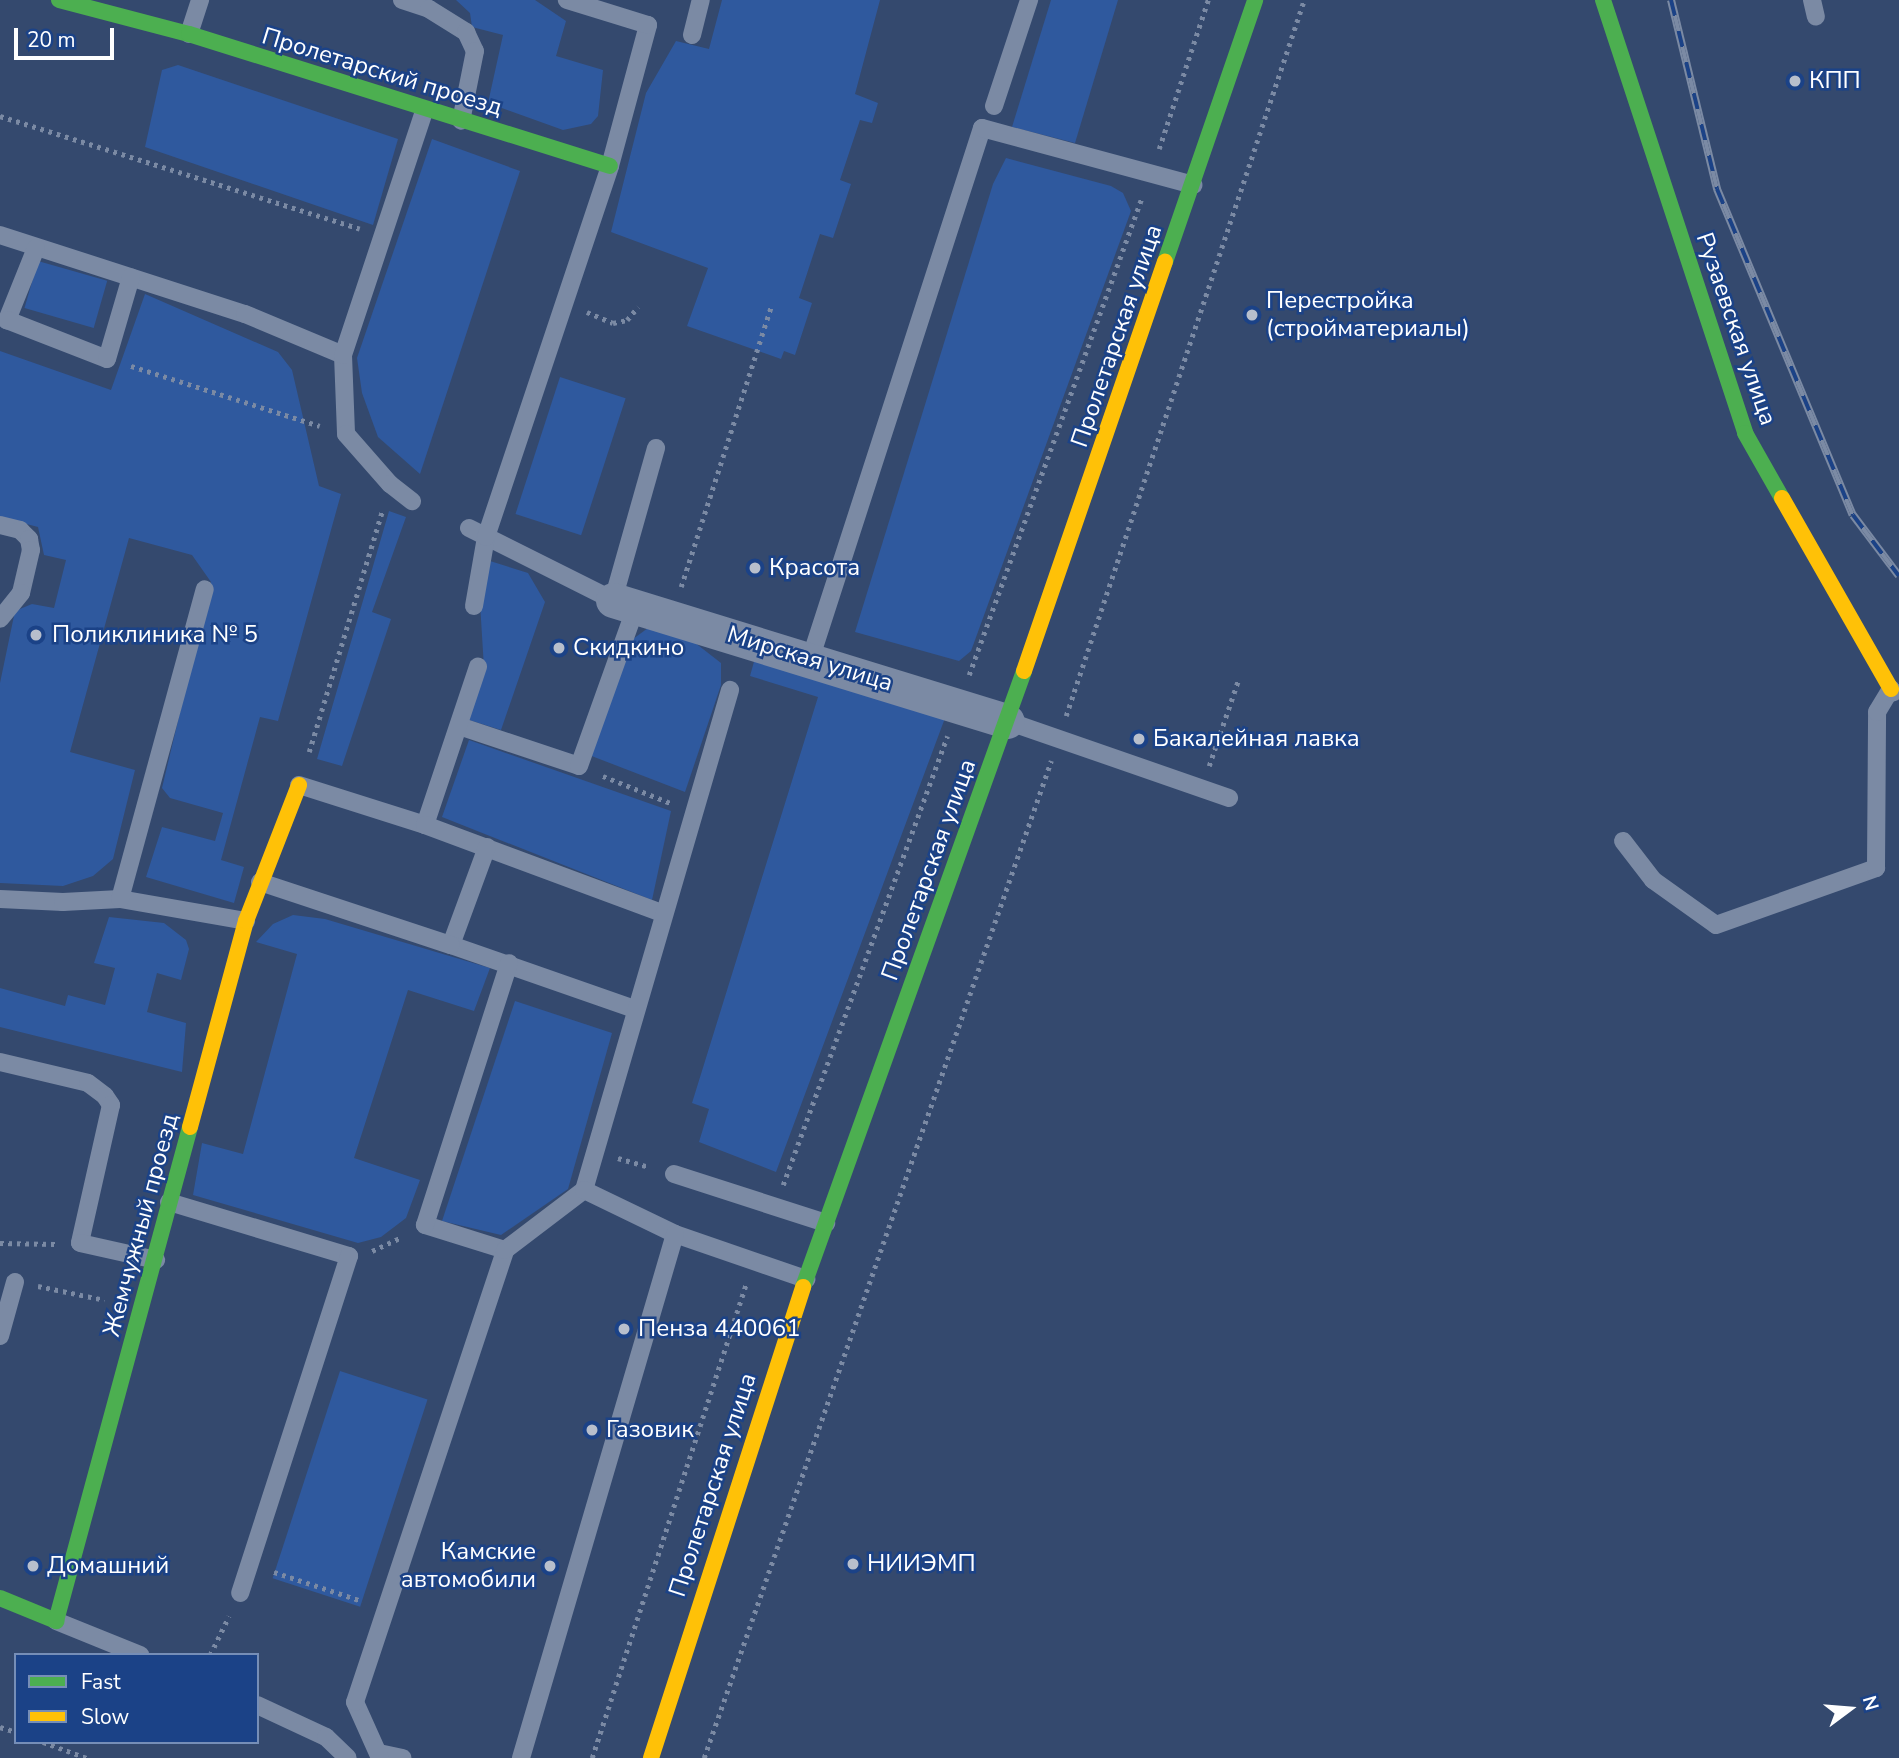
<!DOCTYPE html>
<html>
<head>
<meta charset="utf-8">
<style>
	body { margin:0 }
	#map { position:relative; width:1899px; height:1758px; overflow:hidden; background:#34496e; font-family:"Nunito Sans",sans-serif }
	div>[style] { position:absolute }
	.green>* { inset:0; background:#2f599e; transform-origin:0 0 }
	.path>* { height:4.5px; margin-top:-2.25px; transform-origin:0; background:repeating-linear-gradient(90deg,#7b8aa4 0 3.5px,transparent 0 8.5px) }
	.lane>* { height:18px; margin:-9px; padding:0 9px; transform-origin:9px; border-radius:9px; background:#7b8aa4 }
	.street>* { height:35px; margin:-17.5px; padding:0 17.5px; transform-origin:17.5px; border-radius:17.5px; background:#7b8aa4 }
	.fast>* { height:16px; margin:-8px; padding:0 8px; transform-origin:8px; border-radius:8px; background:#4caf50 }
	.slow>* { height:16px; margin:-8px; padding:0 8px; transform-origin:8px; border-radius:8px; background:#ffc107 }
	.rail>* { height:8px; margin-top:-4px; transform-origin:0; background:repeating-linear-gradient(90deg,#1b4287 0 16px,#7b8aa4 0 32px); box-sizing:border-box; border-block:2px solid #7b8aa4 }
	.dots>* { width:19px; height:19px; translate:-50% -50%; box-sizing:border-box; border:4px solid #1b4287; border-radius:50% }
	span { translate:-50% -50%; white-space:nowrap; text-align:center; line-height:1.15; -webkit-text-stroke:5px #1b4287; paint-order:stroke }
	.street-label { font-size:24px; color:#fff }
	.poi-label { font-size:24px; color:#fff }
	.left { translate:0 -50%; text-align:left }
	.right { translate:-100% -50%; text-align:right }
	.legend { position:absolute; left:14px; top:1653px; width:245px; height:91px; box-sizing:border-box; background:#1b4287; border:2px solid #768eb7; margin:0; padding:9px 12px; list-style:none; font-size:21px; color:#fff }
	.legend li { display:flex; align-items:center; gap:14px; height:35px }
	.legend b { width:35px; border:2px solid #768eb7 }
	.north { position:absolute; left:1815px; top:1674px; width:70px; height:70px; -webkit-text-stroke:5px #1b4287; paint-order:stroke; rotate:74deg; font-size:19px; font-weight:700; line-height:28px; text-align:center; color:#fff }
	.north::after { content:''; display:block; margin:auto; width:24px; height:32px; background:#fff; clip-path:polygon(50% 0,100% 100%,50% 72%,0 100%) }
	.scale { position:absolute; left:14px; top:28px; width:100px; height:32px; box-sizing:border-box; border:4px solid #fff; border-top:0; padding-left:9px; font-size:21px; line-height:24px; white-space:nowrap; color:#fff; -webkit-text-stroke:5px #1b4287; paint-order:stroke }
</style>
</head>
<body>
<div id="map">
	<div class="green">
		<i style="clip-path:polygon(456px 0,535px 0,566px 21px,556px 56px,603px 70px,598px 116px,591px 124px,563px 130px,488px 103px,503px 35px,472px 27px,470px 13px)"></i>
		<i style="clip-path:polygon(722px 0,880px 0,855px 94px,878px 103px,872px 123px,860px 120px,840px 180px,851px 184px,833px 238px,820px 234px,799px 298px,812px 303px,795px 355px,784px 351px,781px 359px,687px 326px,708px 268px,611px 232px,646px 93px,676px 41px,709px 49px)"></i>
		<i style="clip-path:polygon(1051px 0,1118px 0,1075px 143px,1012px 127px)"></i>
		<i style="clip-path:polygon(178px 65px,398px 139px,373px 225px,145px 147px,162px 70px)"></i>
		<i style="clip-path:polygon(432px 139px,520px 171px,420px 474px,378px 437px,362px 393px,357px 358px)"></i>
		<i style="clip-path:polygon(1006px 158px,1111px 186px,1123px 193px,1131px 211px,971px 651px,959px 661px,855px 632px,993px 184px)"></i>
		<i style="left:38px;top:261px;width:72px;height:49px;rotate:16deg"></i>
		<i style="clip-path:polygon(145px 294px,278px 352px,292px 370px,319px 486px,341px 494px,278px 721px,260px 717px,221px 860px,244px 867px,234px 903px,146px 877px,162px 827px,215px 841px,223px 813px,170px 798px,162px 788px,211px 582px,192px 555px,129px 538px,70px 752px,135px 770px,113px 859px,93px 876px,63px 886px,0 883px,0 683px,15px 611px,32px 604px,54px 608px,66px 560px,44px 555px,38px 527px,0 517px,0 351px,111px 390px)"></i>
		<i style="left:560px;top:377px;width:69px;height:144px;rotate:18deg"></i>
		<i style="clip-path:polygon(389px 511px,406px 517px,372px 612px,391px 619px,342px 766px,317px 759px)"></i>
		<i style="clip-path:polygon(490px 561px,528px 573px,545px 602px,501px 730px,466px 719px,484px 668px,480px 603px)"></i>
		<i style="clip-path:polygon(648px 628px,694px 642px,721px 663px,721px 685px,685px 792px,589px 755px,633px 639px)"></i>
		<i style="clip-path:polygon(755px 658px,948px 710px,776px 1172px,699px 1142px,709px 1109px,692px 1103px,818px 697px,750px 676px)"></i>
		<i style="clip-path:polygon(469px 740px,671px 811px,652px 900px,442px 817px)"></i>
		<i style="clip-path:polygon(293px 915px,325px 919px,490px 968px,474px 1011px,408px 990px,354px 1158px,420px 1180px,406px 1218px,381px 1237px,358px 1243px,193px 1195px,202px 1143px,243px 1154px,297px 954px,256px 942px,273px 924px)"></i>
		<i style="clip-path:polygon(109px 917px,164px 923px,186px 940px,189px 949px,181px 980px,157px 973px,147px 1012px,186px 1023px,182px 1072px,0 1027px,0 988px,65px 1006px,68px 995px,105px 1005px,115px 968px,94px 963px)"></i>
		<i style="clip-path:polygon(515px 1001px,612px 1033px,568px 1189px,501px 1235px,442px 1221px)"></i>
		<i style="left:340px;top:1371px;width:92px;height:218px;rotate:18deg"></i>
	</div>
	<div class="path">
		<i style="left:0;top:116px;width:377px;rotate:17.4deg"></i>
		<i style="left:1159px;top:149px;width:157px;rotate:-71.8deg"></i>
		<i style="left:587px;top:312px;width:28px;rotate:23deg"></i>
		<i style="left:613px;top:323px;width:14px;rotate:-12deg"></i>
		<i style="left:627px;top:320px;width:17px;rotate:-50deg"></i>
		<i style="left:131px;top:366px;width:198px;rotate:17.6deg"></i>
		<i style="left:681px;top:587px;width:295px;rotate:-72.2deg"></i>
		<i style="left:969px;top:675px;width:508px;rotate:-70.1deg"></i>
		<i style="left:1066px;top:716px;width:755px;rotate:-71.61deg"></i>
		<i style="left:309px;top:752px;width:254px;rotate:-73.1deg"></i>
		<i style="left:1209px;top:766px;width:90px;rotate:-71.2deg"></i>
		<i style="left:603px;top:776px;width:75px;rotate:21.8deg"></i>
		<i style="left:618px;top:1158px;width:33px;rotate:16deg"></i>
		<i style="left:783px;top:1185px;width:478px;rotate:-69.9deg"></i>
		<i style="left:0;top:1243px;width:55px;rotate:1deg"></i>
		<i style="left:372px;top:1251px;width:33px;rotate:-25deg"></i>
		<i style="left:38px;top:1286px;width:68px;rotate:11.8deg"></i>
		<i style="left:274px;top:1572px;width:93px;rotate:18.2deg"></i>
		<i style="left:210px;top:1655px;width:43px;rotate:-64deg"></i>
		<i style="left:0;top:1727px;width:17px;rotate:17deg"></i>
		<i style="left:43px;top:1742px;width:47px;rotate:20deg"></i>
		<i style="left:592px;top:1758px;width:497px;rotate:-72deg"></i>
		<i style="left:704px;top:1758px;width:1056px;rotate:-70.81deg"></i>
	</div>
	<div class="lane">
		<i style="left:402px;top:0;width:28px;rotate:18deg"></i>
		<i style="left:429px;top:9px;width:44px;rotate:31.9deg"></i>
		<i style="left:466px;top:32px;width:21px;rotate:65deg"></i>
		<i style="left:475px;top:51px;width:71px;rotate:101.3deg"></i>
		<i style="left:1812px;top:0;width:17px;rotate:77deg"></i>
		<i style="left:189px;top:34px;width:36px;rotate:-72deg"></i>
		<i style="left:692px;top:35px;width:36px;rotate:-76deg"></i>
		<i style="left:994px;top:106px;width:112px;rotate:-71.7deg"></i>
		<i style="left:0;top:235px;width:257px;rotate:17.9deg"></i>
		<i style="left:245px;top:314px;width:106px;rotate:22.7deg"></i>
		<i style="left:343px;top:355px;width:79px;rotate:87.8deg"></i>
		<i style="left:346px;top:434px;width:67px;rotate:48.7deg"></i>
		<i style="left:390px;top:484px;width:28px;rotate:38deg"></i>
		<i style="left:36px;top:248px;width:78px;rotate:111.9deg"></i>
		<i style="left:7px;top:320px;width:107px;rotate:21.3deg"></i>
		<i style="left:107px;top:359px;width:85px;rotate:-73.7deg"></i>
		<i style="left:343px;top:355px;width:257px;rotate:-71.6deg"></i>
		<i style="left:0;top:525px;width:21px;rotate:14deg"></i>
		<i style="left:20px;top:530px;width:13px;rotate:45deg"></i>
		<i style="left:29px;top:539px;width:11px;rotate:80deg"></i>
		<i style="left:31px;top:550px;width:44px;rotate:103.1deg"></i>
		<i style="left:21px;top:593px;width:33px;rotate:129deg"></i>
		<i style="left:469px;top:528px;width:161px;rotate:26.6deg"></i>
		<i style="left:613px;top:600px;width:158px;rotate:-74.2deg"></i>
		<i style="left:474px;top:606px;width:70px;rotate:-80.1deg"></i>
		<i style="left:486px;top:537px;width:391px;rotate:-71.5deg"></i>
		<i style="left:610px;top:166px;width:146px;rotate:-74.9deg"></i>
		<i style="left:648px;top:25px;width:85px;rotate:-162.8deg"></i>
		<i style="left:810px;top:660px;width:559px;rotate:-72.08deg"></i>
		<i style="left:982px;top:128px;width:219px;rotate:15.1deg"></i>
		<i style="left:1007px;top:721px;width:235px;rotate:19.1deg"></i>
		<i style="left:459px;top:726px;width:126px;rotate:18.4deg"></i>
		<i style="left:579px;top:766px;width:169px;rotate:-70.3deg"></i>
		<i style="left:299px;top:785px;width:132px;rotate:17.6deg"></i>
		<i style="left:425px;top:825px;width:167px;rotate:-71.5deg"></i>
		<i style="left:425px;top:825px;width:253px;rotate:20.4deg"></i>
		<i style="left:1623px;top:841px;width:49px;rotate:52.4deg"></i>
		<i style="left:1653px;top:880px;width:77px;rotate:35.5deg"></i>
		<i style="left:1716px;top:925px;width:170px;rotate:-19.6deg"></i>
		<i style="left:1876px;top:868px;width:156px;rotate:-89.6deg"></i>
		<i style="left:1877px;top:712px;width:27px;rotate:-59deg"></i>
		<i style="left:1891px;top:689px;width:4px;rotate:63deg"></i>
		<i style="left:487px;top:847px;width:104px;rotate:110.2deg"></i>
		<i style="left:451px;top:945px;width:195px;rotate:19.2deg"></i>
		<i style="left:260px;top:882px;width:201px;rotate:18.3deg"></i>
		<i style="left:0;top:899px;width:63px;rotate:2.7deg"></i>
		<i style="left:63px;top:902px;width:57px;rotate:-3deg"></i>
		<i style="left:120px;top:899px;width:128px;rotate:9.9deg"></i>
		<i style="left:120px;top:899px;width:321px;rotate:-74.7deg"></i>
		<i style="left:0;top:1062px;width:90px;rotate:13.4deg"></i>
		<i style="left:88px;top:1083px;width:21px;rotate:37deg"></i>
		<i style="left:105px;top:1096px;width:11px;rotate:56deg"></i>
		<i style="left:111px;top:1105px;width:141px;rotate:102.7deg"></i>
		<i style="left:80px;top:1243px;width:78px;rotate:12.6deg"></i>
		<i style="left:674px;top:1174px;width:160px;rotate:17.9deg"></i>
		<i style="left:584px;top:1190px;width:521px;rotate:-73.72deg"></i>
		<i style="left:169px;top:1202px;width:188px;rotate:16.7deg"></i>
		<i style="left:349px;top:1256px;width:354px;rotate:107.9deg"></i>
		<i style="left:505px;top:1250px;width:84px;rotate:-162.6deg"></i>
		<i style="left:425px;top:1225px;width:275px;rotate:-72.2deg"></i>
		<i style="left:0;top:1336px;width:56px;rotate:-74.5deg"></i>
		<i style="left:56px;top:1621px;width:91px;rotate:22deg"></i>
		<i style="left:257px;top:1705px;width:76px;rotate:24.9deg"></i>
		<i style="left:326px;top:1737px;width:30px;rotate:44deg"></i>
		<i style="left:379px;top:1753px;width:24px;rotate:12deg"></i>
		<i style="left:380px;top:1758px;width:61px;rotate:-114.1deg"></i>
		<i style="left:355px;top:1702px;width:476px;rotate:-71.6deg"></i>
		<i style="left:505px;top:1250px;width:99px;rotate:-37.2deg"></i>
		<i style="left:584px;top:1190px;width:101px;rotate:25.8deg"></i>
		<i style="left:675px;top:1234px;width:139px;rotate:19deg"></i>
		<i style="left:521px;top:1758px;width:546px;rotate:-73.62deg"></i>
	</div>
	<div class="street">
		<i style="left:613px;top:600px;width:412px;rotate:17.1deg"></i>
	</div>
	<div class="fast">
		<i style="left:59px;top:0;width:134px;rotate:14.7deg"></i>
		<i style="left:189px;top:34px;width:441px;rotate:17.4deg"></i>
		<i style="left:1603px;top:0;width:456px;rotate:71.8deg"></i>
		<i style="left:1745px;top:433px;width:75px;rotate:60.4deg"></i>
		<i style="left:1165px;top:262px;width:277px;rotate:-71deg"></i>
		<i style="left:803px;top:1287px;width:654px;rotate:-70.26deg"></i>
		<i style="left:0;top:1598px;width:61px;rotate:22.3deg"></i>
		<i style="left:56px;top:1621px;width:512px;rotate:-74.82deg"></i>
	</div>
	<div class="slow">
		<i style="left:1782px;top:498px;width:220px;rotate:60.3deg"></i>
		<i style="left:1024px;top:671px;width:433px;rotate:-71deg"></i>
		<i style="left:190px;top:1127px;width:213px;rotate:-74.8deg"></i>
		<i style="left:246px;top:921px;width:146px;rotate:-68.7deg"></i>
		<i style="left:651px;top:1758px;width:495px;rotate:-72.1deg"></i>
	</div>
	<div class="rail">
		<i style="left:1671px;top:0;width:195px;rotate:76.3deg"></i>
		<i style="left:1717px;top:189px;width:353px;rotate:67.4deg"></i>
		<i style="left:1853px;top:515px;width:76px;rotate:53deg"></i>
	</div>
	<div class="dots">
		<i style="left:1795px;top:81px;background:#b8bfcc"></i>
		<i style="left:1252px;top:315px;background:#b8bfcc"></i>
		<i style="left:755px;top:568px;background:#b8bfcc"></i>
		<i style="left:36px;top:635px;background:#b8bfcc"></i>
		<i style="left:559px;top:648px;background:#b8bfcc"></i>
		<i style="left:1139px;top:739px;background:#b8bfcc"></i>
		<i style="left:624px;top:1329px;background:#b8bfcc"></i>
		<i style="left:592px;top:1430px;background:#b8bfcc"></i>
		<i style="left:853px;top:1564px;background:#b8bfcc"></i>
		<i style="left:33px;top:1566px;background:#b8bfcc"></i>
		<i style="left:550px;top:1566px;background:#b8bfcc"></i>
	</div>
	<div class="street-label">
		<span style="left:382px;top:72px;rotate:17deg">Пролетарский проезд</span>
		<span style="left:1736px;top:329px;rotate:71deg">Рузаевская улица</span>
		<span style="left:1117px;top:336px;rotate:-71deg">Пролетарская улица</span>
		<span style="left:810px;top:659px;rotate:17deg">Мирская улица</span>
		<span style="left:929px;top:870px;rotate:-70deg">Пролетарская улица</span>
		<span style="left:141px;top:1225px;rotate:-75deg">Жемчужный проезд</span>
		<span style="left:713px;top:1485px;rotate:-72deg">Пролетарская улица</span>
	</div>
	<div class="poi-label">
		<span class="left" style="left:1809px;top:81px">КПП</span>
		<span class="left" style="left:1266px;top:315px">Перестройка<br>(стройматериалы)</span>
		<span class="left" style="left:769px;top:568px">Красота</span>
		<span class="left" style="left:52px;top:635px">Поликлиника № 5</span>
		<span class="left" style="left:573px;top:648px">Скидкино</span>
		<span class="left" style="left:1153px;top:739px">Бакалейная лавка</span>
		<span class="left" style="left:638px;top:1329px">Пенза 440061</span>
		<span class="left" style="left:606px;top:1430px">Газовик</span>
		<span class="right" style="left:536px;top:1566px">Камские<br>автомобили</span>
		<span class="left" style="left:867px;top:1564px">НИИЭМП</span>
		<span class="left" style="left:47px;top:1566px">Домашний</span>
	</div>
	<ul class="legend">
	<li><b style="height:9px;background:#4caf50"></b>Fast</li>
	<li><b style="height:9px;background:#ffc107"></b>Slow</li>
	</ul>
	<div class="north">N</div>
	<div class="scale">20 m</div>
</div>
</body>
</html>
